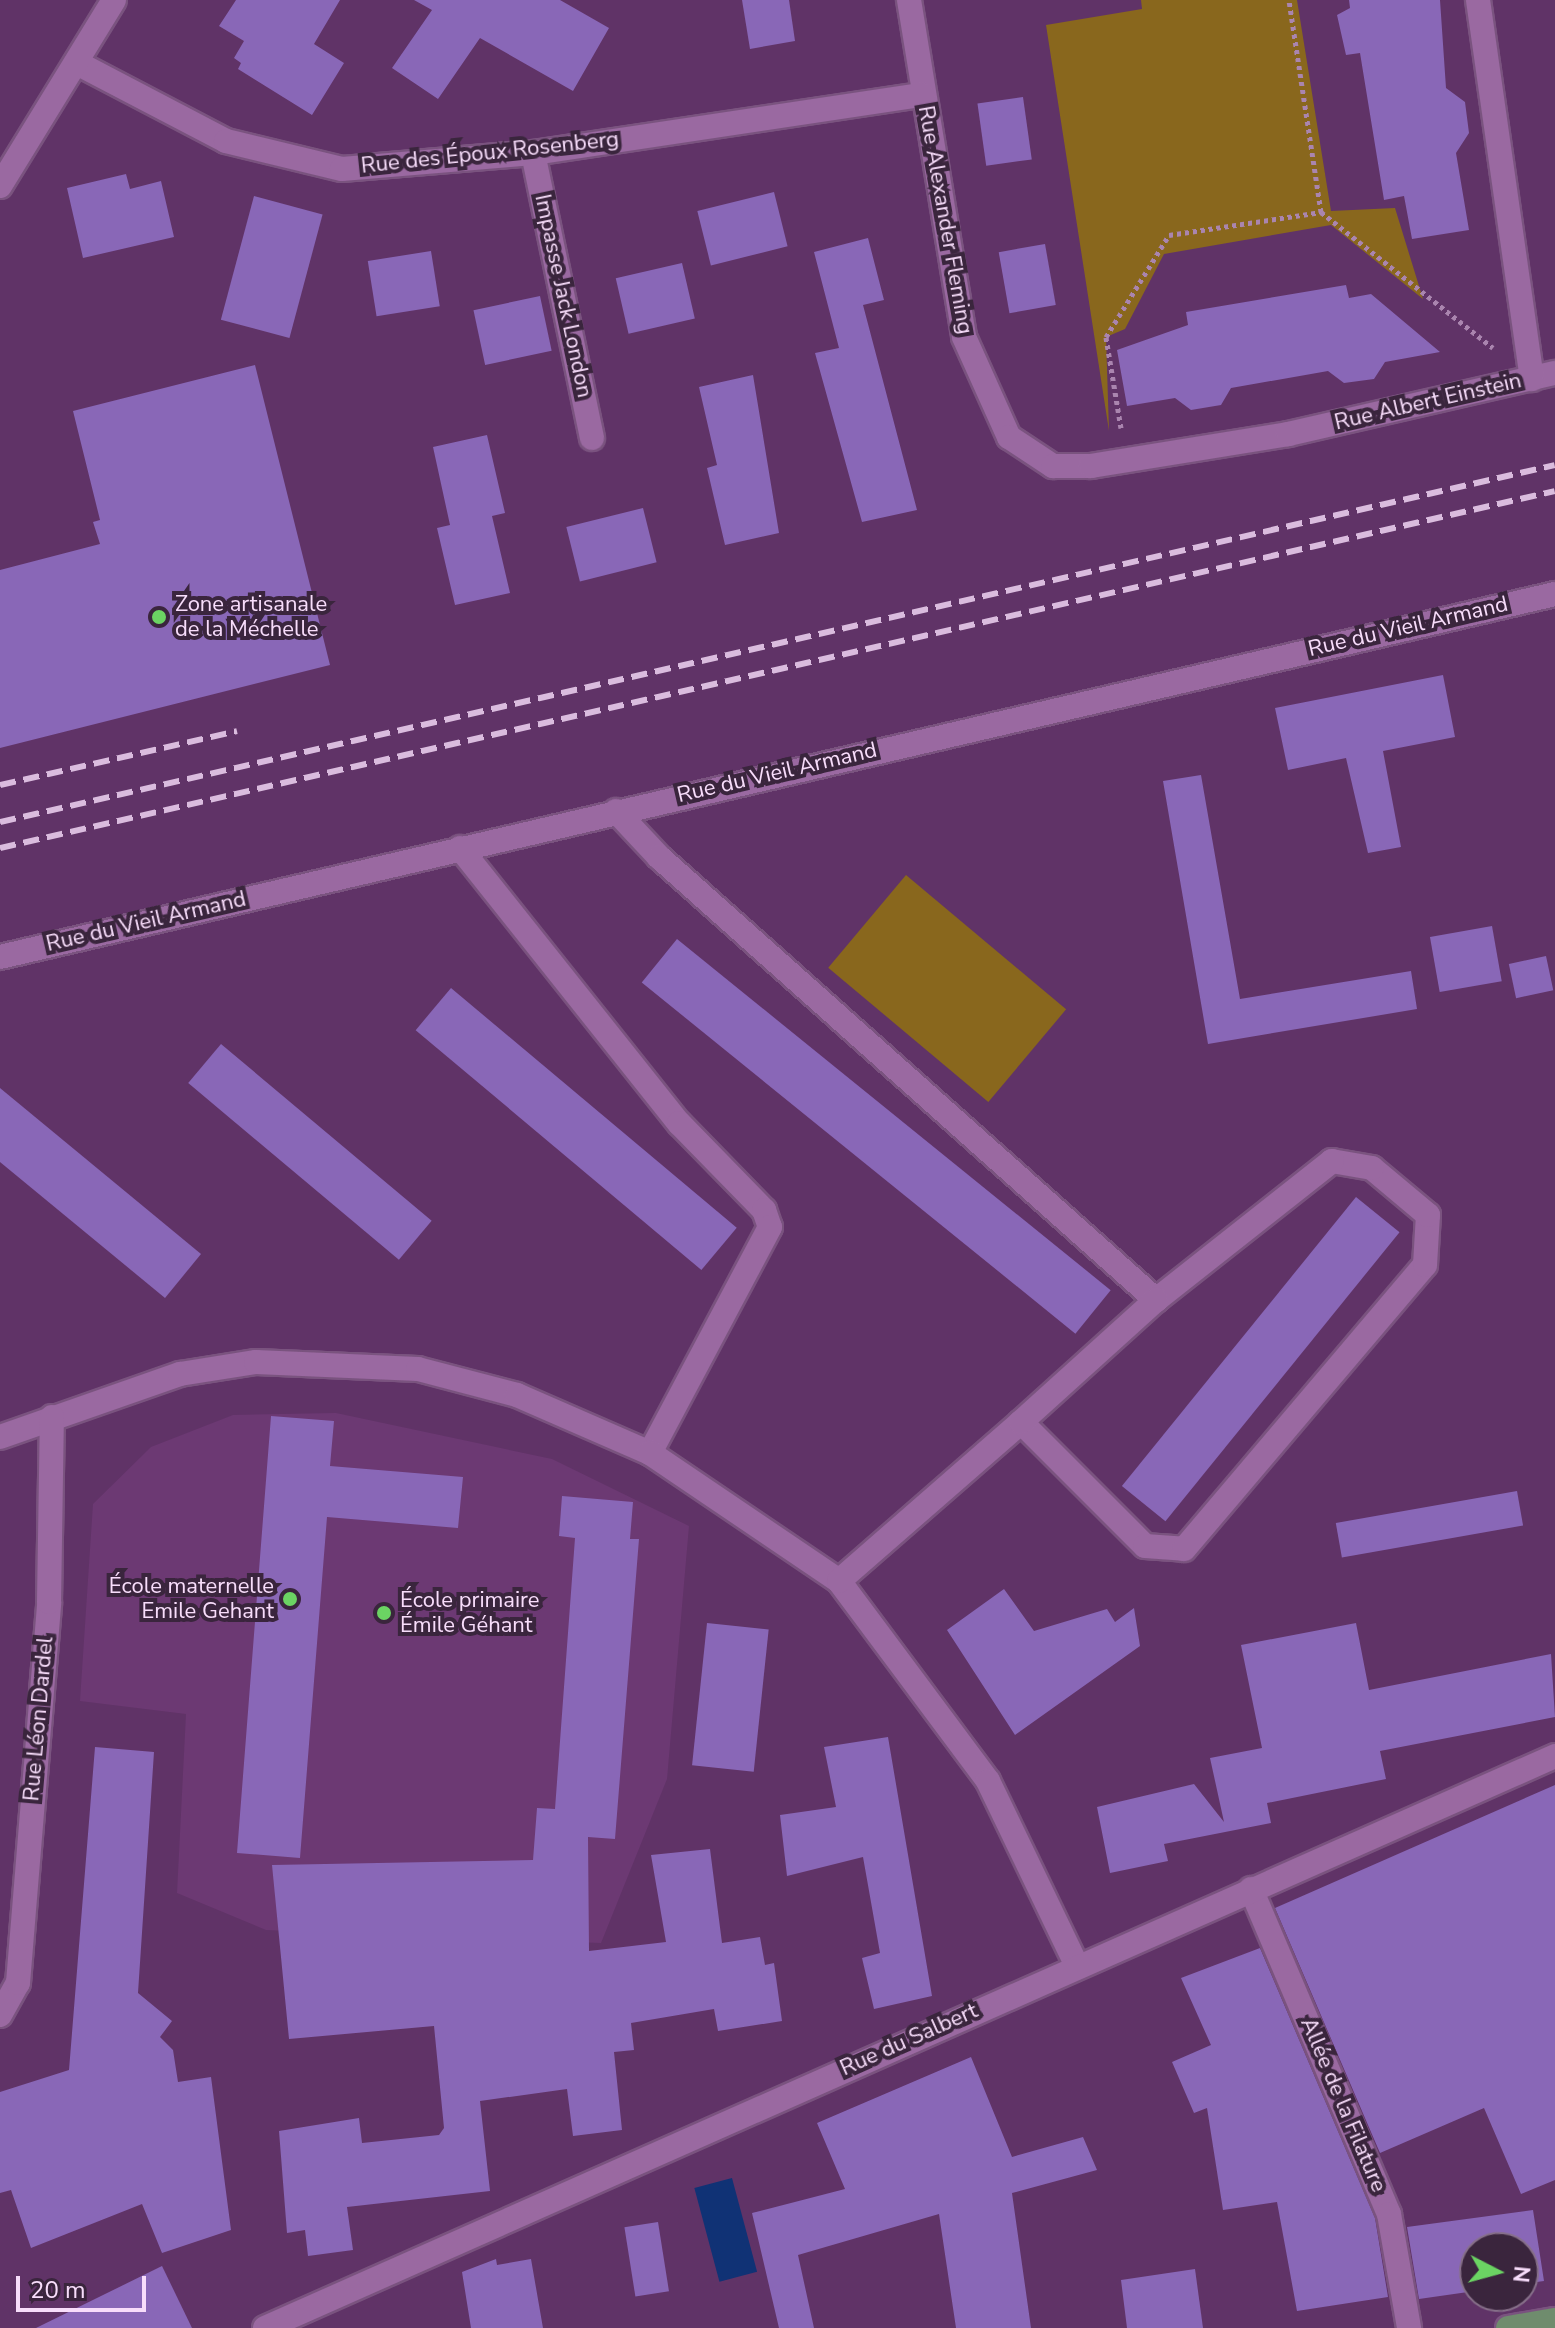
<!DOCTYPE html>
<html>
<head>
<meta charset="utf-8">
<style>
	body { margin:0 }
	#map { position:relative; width:1555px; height:2328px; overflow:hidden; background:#603367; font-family:"Nunito Sans",sans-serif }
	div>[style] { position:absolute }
	.built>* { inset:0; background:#6c3973 }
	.green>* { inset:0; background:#89671d; transform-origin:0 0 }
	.water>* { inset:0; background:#103275; transform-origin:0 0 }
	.building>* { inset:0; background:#8967b7; transform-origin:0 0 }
	.path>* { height:5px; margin-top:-2.5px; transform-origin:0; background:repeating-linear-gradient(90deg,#aa85af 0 4px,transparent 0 8px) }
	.roads { filter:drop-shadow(2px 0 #7a537f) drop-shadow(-2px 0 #7a537f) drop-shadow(0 2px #7a537f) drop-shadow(0 -2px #7a537f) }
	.minor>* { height:24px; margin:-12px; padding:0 12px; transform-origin:12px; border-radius:12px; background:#9a69a1 }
	.major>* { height:24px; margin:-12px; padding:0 12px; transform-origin:12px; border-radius:12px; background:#6f8c6d }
	.rail>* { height:6px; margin-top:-3px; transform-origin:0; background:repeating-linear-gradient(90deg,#dabcde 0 16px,transparent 0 24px) }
	.dots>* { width:22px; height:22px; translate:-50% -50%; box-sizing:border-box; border:4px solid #3a253d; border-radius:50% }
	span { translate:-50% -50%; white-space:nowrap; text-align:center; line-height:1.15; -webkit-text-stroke:8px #3a253d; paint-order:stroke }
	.street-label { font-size:22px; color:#f8ddfb }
	.poi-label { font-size:22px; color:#f8ddfb }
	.left { translate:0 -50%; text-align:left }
	.right { translate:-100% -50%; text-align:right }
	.north { position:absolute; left:1459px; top:2232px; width:80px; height:80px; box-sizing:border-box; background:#3a253d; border:2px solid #866f89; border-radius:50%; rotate:96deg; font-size:22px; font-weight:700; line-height:32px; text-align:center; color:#f8ddfb }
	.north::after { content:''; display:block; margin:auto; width:28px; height:36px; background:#6bd363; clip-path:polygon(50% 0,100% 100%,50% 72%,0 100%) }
	.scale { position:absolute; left:16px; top:2276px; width:130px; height:36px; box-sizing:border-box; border:4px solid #f8ddfb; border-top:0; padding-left:10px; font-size:24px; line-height:28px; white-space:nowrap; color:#f8ddfb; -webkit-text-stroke:6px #3a253d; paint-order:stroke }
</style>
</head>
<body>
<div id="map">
	<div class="built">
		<i style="clip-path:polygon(336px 1413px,552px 1459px,689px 1526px,667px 1779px,601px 1943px,266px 1930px,177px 1893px,186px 1714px,80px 1701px,93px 1504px,151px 1447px,233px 1415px)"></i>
	</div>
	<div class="green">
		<i style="clip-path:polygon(1141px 0,1297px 0,1331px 211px,1395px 208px,1423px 299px,1331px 225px,1164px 254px,1125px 329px,1106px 337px,1109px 431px,1046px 25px,1142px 9px)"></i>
		<i style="left:906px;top:875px;width:209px;height:121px;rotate:40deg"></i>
	</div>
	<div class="water">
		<i style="left:732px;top:2178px;width:97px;height:39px;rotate:75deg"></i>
	</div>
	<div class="building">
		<i style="clip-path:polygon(236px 0,340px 0,314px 44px,344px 63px,312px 115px,238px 69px,241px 63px,234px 58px,244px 41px,219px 26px)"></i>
		<i style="clip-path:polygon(414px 0,560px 0,609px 28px,573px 91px,480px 38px,438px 99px,392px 68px,432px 10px)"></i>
		<i style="clip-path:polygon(742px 0,789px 0,795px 41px,750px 49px)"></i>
		<i style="clip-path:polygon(1349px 0,1440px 0,1446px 88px,1465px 102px,1469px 133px,1456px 153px,1469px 230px,1412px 239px,1404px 196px,1384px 200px,1360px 53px,1346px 55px,1337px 15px,1350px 8px)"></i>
		<i style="left:1023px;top:97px;width:63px;height:46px;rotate:82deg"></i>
		<i style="clip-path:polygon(126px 174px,130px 189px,161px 181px,174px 237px,83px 258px,67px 188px)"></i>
		<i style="left:774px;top:192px;width:56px;height:79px;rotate:76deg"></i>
		<i style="left:254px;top:196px;width:71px;height:128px;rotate:15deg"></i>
		<i style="clip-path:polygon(868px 238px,884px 300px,863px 305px,917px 510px,862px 522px,815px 353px,839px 348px,814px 252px)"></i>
		<i style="left:1045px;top:244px;width:62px;height:47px;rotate:80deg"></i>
		<i style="left:431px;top:251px;width:56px;height:64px;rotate:81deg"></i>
		<i style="left:682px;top:263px;width:57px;height:68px;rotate:77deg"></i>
		<i style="clip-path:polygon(1346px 285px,1349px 298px,1371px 294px,1440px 352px,1385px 362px,1374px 379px,1344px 383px,1328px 371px,1231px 388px,1221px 405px,1191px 410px,1175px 398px,1127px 406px,1117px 350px,1188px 325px,1186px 312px)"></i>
		<i style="left:540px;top:296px;width:56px;height:68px;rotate:78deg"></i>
		<i style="clip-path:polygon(255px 365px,330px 665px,0 748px,0 570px,100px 544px,93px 522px,100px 520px,73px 411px)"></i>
		<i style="clip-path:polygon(753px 375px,779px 533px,725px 545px,707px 468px,717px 465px,699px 387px)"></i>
		<i style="clip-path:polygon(487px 435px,505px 513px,492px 516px,510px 593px,455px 605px,437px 528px,450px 525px,433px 447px)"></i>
		<i style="left:643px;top:508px;width:56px;height:79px;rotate:76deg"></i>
		<i style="clip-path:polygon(1443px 675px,1455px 737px,1383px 751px,1401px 847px,1368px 853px,1346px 758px,1288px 770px,1275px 708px)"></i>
		<i style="clip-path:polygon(1201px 775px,1240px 999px,1411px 971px,1417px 1009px,1208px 1044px,1163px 781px)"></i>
		<i style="left:1492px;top:926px;width:56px;height:63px;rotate:80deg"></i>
		<i style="left:677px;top:939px;width:558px;height:56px;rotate:39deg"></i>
		<i style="left:1546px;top:956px;width:35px;height:38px;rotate:78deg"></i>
		<i style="left:451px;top:988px;width:373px;height:55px;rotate:40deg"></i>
		<i style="left:221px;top:1044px;width:275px;height:51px;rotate:40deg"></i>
		<i style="clip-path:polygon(0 1088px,201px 1254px,165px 1298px,0 1162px)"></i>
		<i style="left:1356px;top:1197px;width:56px;height:372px;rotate:39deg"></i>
		<i style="clip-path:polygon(271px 1416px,334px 1421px,330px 1466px,463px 1477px,458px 1528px,327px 1517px,300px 1858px,237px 1853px)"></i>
		<i style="left:1517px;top:1491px;width:35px;height:184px;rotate:80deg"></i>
		<i style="clip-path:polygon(562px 1496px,633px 1502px,630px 1539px,639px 1539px,615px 1839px,588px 1837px,589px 1951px,666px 1942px,651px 1855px,710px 1849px,722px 1943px,760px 1937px,765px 1965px,774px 1963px,782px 2021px,718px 2031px,714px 2009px,631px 2023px,634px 2050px,614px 2052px,622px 2130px,573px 2136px,567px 2089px,480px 2101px,490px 2191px,347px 2207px,353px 2250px,308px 2256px,305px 2230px,287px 2233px,279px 2131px,359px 2118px,362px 2143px,439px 2135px,444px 2128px,434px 2026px,289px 2039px,272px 1865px,533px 1860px,537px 1808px,555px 1809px,575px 1538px,559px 1536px)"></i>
		<i style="clip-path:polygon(1004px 1589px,1034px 1631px,1107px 1609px,1115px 1622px,1134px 1608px,1140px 1646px,1015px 1735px,947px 1630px)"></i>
		<i style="left:707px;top:1623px;width:62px;height:143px;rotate:6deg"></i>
		<i style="clip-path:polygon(1356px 1623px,1369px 1690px,1551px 1654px,1555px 1717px,1380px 1751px,1386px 1779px,1267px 1803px,1271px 1823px,1164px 1844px,1168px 1861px,1110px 1873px,1097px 1807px,1194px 1784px,1224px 1822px,1210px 1758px,1262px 1748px,1241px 1645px)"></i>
		<i style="clip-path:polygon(888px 1737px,932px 1996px,874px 2009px,862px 1958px,880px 1953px,863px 1857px,787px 1876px,780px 1815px,836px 1807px,824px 1747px)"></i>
		<i style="clip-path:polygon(95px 1747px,154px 1752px,138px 1993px,172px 2021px,160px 2037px,173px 2050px,178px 2082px,211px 2077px,231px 2230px,162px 2253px,142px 2204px,31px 2248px,11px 2190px,0 2193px,0 2092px,69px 2070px)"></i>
		<i style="clip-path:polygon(1555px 1785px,1555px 2180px,1521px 2194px,1484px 2108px,1380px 2153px,1275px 1908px)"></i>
		<i style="clip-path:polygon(1260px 1948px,1375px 2218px,1388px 2297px,1297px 2311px,1277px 2202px,1223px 2210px,1207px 2108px,1194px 2113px,1172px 2062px,1211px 2045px,1181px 1978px)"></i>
		<i style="clip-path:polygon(971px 2057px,1012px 2157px,1083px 2137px,1097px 2170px,1012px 2193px,1031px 2328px,956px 2328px,939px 2214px,798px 2255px,814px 2328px,779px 2328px,752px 2213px,845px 2189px,817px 2123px)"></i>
		<i style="clip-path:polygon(1533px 2210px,1544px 2281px,1523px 2284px,1523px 2248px,1475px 2248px,1475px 2291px,1419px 2299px,1407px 2227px)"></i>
		<i style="left:658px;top:2222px;width:70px;height:34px;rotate:81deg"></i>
		<i style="clip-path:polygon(496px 2259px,497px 2265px,531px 2259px,543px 2328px,471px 2328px,462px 2272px)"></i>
		<i style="clip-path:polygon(162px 2266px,192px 2328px,36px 2328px)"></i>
		<i style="clip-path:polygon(1195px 2269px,1203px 2328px,1127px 2328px,1121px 2280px)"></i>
	</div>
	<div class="path">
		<i style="left:1321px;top:212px;width:219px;rotate:38.3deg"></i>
		<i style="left:1121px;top:428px;width:92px;rotate:-99.4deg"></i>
		<i style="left:1106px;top:337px;width:120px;rotate:-58.3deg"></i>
		<i style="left:1169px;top:235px;width:154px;rotate:-8.6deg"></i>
		<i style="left:1321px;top:212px;width:214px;rotate:-98.6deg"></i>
	</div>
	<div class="roads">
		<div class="minor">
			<i style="left:909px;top:0;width:341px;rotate:80.7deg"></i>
			<i style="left:964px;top:337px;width:110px;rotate:65.8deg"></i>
			<i style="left:1009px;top:437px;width:53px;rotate:33.4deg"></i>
			<i style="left:1053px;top:466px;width:38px"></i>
			<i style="left:1091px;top:466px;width:200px;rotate:-9.2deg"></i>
			<i style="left:1288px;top:434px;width:274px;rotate:-12.9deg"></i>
			<i style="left:1478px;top:0;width:383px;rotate:81.9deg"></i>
			<i style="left:77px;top:63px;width:168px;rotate:27.6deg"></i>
			<i style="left:226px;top:141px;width:119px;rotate:13.6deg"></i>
			<i style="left:342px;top:169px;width:192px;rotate:-4.8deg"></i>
			<i style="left:533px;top:153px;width:394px;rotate:-8.5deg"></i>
			<i style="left:533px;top:153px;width:291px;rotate:78.3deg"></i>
			<i style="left:0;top:186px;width:218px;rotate:-58.5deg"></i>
			<i style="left:616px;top:811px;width:63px;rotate:46.9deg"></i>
			<i style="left:659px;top:857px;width:666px;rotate:41.71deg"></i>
			<i style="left:460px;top:848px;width:352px;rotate:51.5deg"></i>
			<i style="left:679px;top:1123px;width:122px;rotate:45.7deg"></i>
			<i style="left:764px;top:1210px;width:18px;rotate:71deg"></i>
			<i style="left:770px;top:1227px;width:256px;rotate:118deg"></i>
			<i style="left:0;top:957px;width:1597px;rotate:-13.14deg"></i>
			<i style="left:0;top:1437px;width:191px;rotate:-19.3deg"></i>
			<i style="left:180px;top:1374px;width:77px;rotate:-9deg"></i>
			<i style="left:256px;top:1362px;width:162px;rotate:2.5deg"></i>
			<i style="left:418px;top:1369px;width:102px;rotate:14.7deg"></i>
			<i style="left:517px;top:1395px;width:145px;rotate:23.6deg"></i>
			<i style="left:650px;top:1453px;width:228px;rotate:34.1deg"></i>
			<i style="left:839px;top:1581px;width:249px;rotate:53.3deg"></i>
			<i style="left:988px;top:1781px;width:203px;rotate:64.3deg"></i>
			<i style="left:839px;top:1581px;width:242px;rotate:-41.1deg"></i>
			<i style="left:1021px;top:1422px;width:175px;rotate:45deg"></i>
			<i style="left:1145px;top:1546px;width:39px;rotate:4deg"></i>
			<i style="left:1184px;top:1549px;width:372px;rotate:-49.7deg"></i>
			<i style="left:1425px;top:1265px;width:50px;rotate:-86.6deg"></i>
			<i style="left:1428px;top:1215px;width:73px;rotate:-140deg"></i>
			<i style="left:1372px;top:1168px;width:41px;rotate:-170.1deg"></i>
			<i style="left:1332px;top:1161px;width:224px;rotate:141.7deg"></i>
			<i style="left:1156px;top:1300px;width:182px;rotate:137.9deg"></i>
			<i style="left:1251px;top:1889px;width:353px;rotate:67deg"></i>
			<i style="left:1389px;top:2214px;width:116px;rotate:80deg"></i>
			<i style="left:0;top:2015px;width:37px;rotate:-61deg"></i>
			<i style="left:18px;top:1983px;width:382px;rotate:-85.3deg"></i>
			<i style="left:49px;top:1602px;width:185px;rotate:-89.1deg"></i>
			<i style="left:265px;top:2328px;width:1411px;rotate:-23.91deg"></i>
		</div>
		<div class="major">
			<i style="left:1508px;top:2328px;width:48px;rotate:-9.7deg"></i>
		</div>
	</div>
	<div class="rail">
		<i style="left:0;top:785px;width:243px;rotate:-12.8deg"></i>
		<i style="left:0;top:822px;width:1595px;rotate:-12.93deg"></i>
		<i style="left:0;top:848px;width:1595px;rotate:-12.93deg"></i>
	</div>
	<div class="dots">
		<i style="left:159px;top:617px;background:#6bd363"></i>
		<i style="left:290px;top:1599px;background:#6bd363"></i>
		<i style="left:384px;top:1613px;background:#6bd363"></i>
	</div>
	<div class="street-label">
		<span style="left:490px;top:153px;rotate:-6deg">Rue des Époux Rosenberg</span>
		<span style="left:945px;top:220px;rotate:80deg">Rue Alexander Fleming</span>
		<span style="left:563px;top:296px;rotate:78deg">Impasse Jack London</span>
		<span style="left:1428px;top:402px;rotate:-13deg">Rue Albert Einstein</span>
		<span style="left:1408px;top:627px;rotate:-13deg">Rue du Vieil Armand</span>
		<span style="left:777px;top:773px;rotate:-13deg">Rue du Vieil Armand</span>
		<span style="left:146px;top:922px;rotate:-13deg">Rue du Vieil Armand</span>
		<span style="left:39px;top:1719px;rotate:-85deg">Rue Léon Dardel</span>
		<span style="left:909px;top:2040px;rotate:-24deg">Rue du Salbert</span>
		<span style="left:1343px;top:2105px;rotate:67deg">Allée de la Filature</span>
	</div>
	<div class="poi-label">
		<span class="left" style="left:175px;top:617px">Zone artisanale<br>de la Méchelle</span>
		<span class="right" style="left:274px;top:1599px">École maternelle<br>Emile Gehant</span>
		<span class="left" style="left:400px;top:1613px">École primaire<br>Émile Géhant</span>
	</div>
	<div class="north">N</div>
	<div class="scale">20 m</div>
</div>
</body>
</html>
